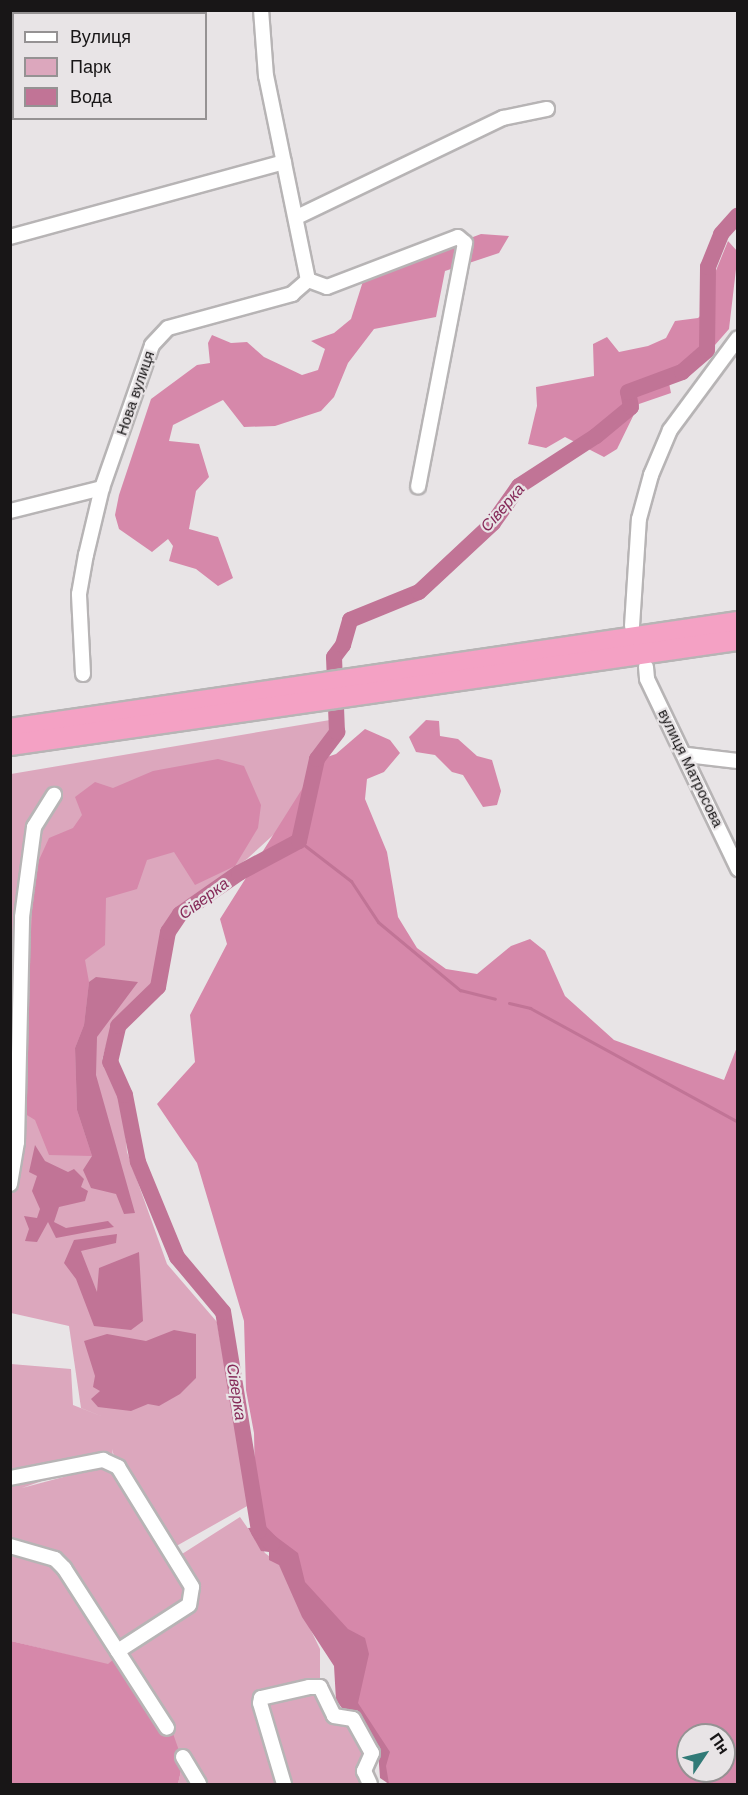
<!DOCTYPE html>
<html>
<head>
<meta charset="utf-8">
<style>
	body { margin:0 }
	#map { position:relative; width:748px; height:1795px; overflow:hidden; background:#e8e4e6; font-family:Helvetica,sans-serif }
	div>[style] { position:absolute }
	.green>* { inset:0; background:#dca7bd }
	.forest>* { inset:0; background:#d688aa }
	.water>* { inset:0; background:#c17496 }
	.stream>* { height:3px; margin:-1.5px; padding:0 1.5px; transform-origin:1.5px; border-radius:1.5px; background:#c17496 }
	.river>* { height:16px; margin:-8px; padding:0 8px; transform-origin:8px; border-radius:8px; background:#c17496 }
	.roads { filter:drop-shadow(2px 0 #b7b4b5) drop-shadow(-2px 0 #b7b4b5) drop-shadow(0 2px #b7b4b5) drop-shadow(0 -2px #b7b4b5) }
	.minor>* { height:14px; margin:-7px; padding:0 7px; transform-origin:7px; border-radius:7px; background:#fff }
	.highway>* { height:20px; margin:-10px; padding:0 10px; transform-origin:10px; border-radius:10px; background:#f4a1c4 }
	span { translate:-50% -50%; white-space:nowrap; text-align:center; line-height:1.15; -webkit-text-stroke:4.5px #e8e4e6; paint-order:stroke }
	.street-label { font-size:15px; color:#181617 }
	.water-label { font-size:16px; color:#852958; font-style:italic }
	.frame { position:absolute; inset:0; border:12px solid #181617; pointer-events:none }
	.legend { position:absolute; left:12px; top:12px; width:195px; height:108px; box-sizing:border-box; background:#e8e4e6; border:2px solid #959293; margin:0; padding:8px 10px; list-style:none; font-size:18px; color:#181617 }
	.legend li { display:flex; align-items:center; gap:12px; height:30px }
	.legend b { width:30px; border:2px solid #959293 }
	.north { position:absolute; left:676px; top:1723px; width:60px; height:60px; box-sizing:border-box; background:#e8e4e6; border:2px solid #959293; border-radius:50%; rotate:55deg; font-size:16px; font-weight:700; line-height:24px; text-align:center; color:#181617 }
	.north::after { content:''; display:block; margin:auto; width:21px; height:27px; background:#317a77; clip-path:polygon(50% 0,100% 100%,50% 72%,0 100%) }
</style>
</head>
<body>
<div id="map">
	<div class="green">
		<i style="clip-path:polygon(evenodd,330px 720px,337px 732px,282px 827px,247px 859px,183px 904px,164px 928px,152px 982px,112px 1025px,102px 1060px,123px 1109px,127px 1152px,167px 1264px,217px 1322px,249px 1505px,164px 1553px,199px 1598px,182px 1554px,240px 1517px,265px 1553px,279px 1564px,320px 1649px,320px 1687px,334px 1716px,353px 1719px,372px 1753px,370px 1784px,178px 1784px,183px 1762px,116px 1657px,108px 1665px,11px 1641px,11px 1364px,71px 1369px,73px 1405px,106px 1418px,81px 1408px,69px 1326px,11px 1313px,11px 774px,330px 720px,112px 1449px,116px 1463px,22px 1488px,113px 1456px,112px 1449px)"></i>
	</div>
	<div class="forest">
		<i style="clip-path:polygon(481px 234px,509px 236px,499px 253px,445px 271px,436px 317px,374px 329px,348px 363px,334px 397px,321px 411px,275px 426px,244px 427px,223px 400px,173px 425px,169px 441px,199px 444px,209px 477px,196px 491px,189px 529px,218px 537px,233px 578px,218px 586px,196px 569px,169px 561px,173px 546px,168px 539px,152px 552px,119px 529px,115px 515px,119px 495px,151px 399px,197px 365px,210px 363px,208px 343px,212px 335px,231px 343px,247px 342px,264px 357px,302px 375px,318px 370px,325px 349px,311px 341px,334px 333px,351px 319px,364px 278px)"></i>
		<i style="clip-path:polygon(728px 241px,738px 252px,729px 329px,693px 370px,669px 383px,671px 393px,639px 404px,617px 449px,604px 457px,565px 437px,546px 448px,528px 444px,537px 406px,536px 387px,594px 376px,593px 344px,607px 337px,619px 352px,648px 346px,666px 338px,675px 321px,698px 318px,713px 304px,715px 273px)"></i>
		<i style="clip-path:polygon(426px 720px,439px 721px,440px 736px,458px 739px,477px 756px,492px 760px,501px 791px,497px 805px,483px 807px,463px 775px,452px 772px,435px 755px,416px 752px,409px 737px)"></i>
		<i style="clip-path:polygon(evenodd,365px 729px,390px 740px,400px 753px,384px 772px,367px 779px,365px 799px,387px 852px,398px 917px,417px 948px,446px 969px,477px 974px,511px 946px,530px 939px,545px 951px,565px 996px,614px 1040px,724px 1080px,737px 1047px,737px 1784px,387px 1784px,380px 1749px,362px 1718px,344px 1658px,292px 1575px,256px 1534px,254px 1433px,246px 1390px,244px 1321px,197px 1163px,157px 1104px,195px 1062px,190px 1015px,227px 944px,220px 919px,321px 759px,336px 754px,365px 729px,688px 1735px,724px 1735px,724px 1771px,688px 1771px,688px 1735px)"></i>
		<i style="clip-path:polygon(218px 759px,244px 766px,261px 805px,258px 828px,235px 866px,195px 885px,174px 852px,147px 860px,137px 889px,106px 898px,105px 945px,85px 960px,89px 982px,84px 1025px,75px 1048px,77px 1110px,92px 1156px,49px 1155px,35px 1120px,22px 1112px,34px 871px,49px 838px,73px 828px,82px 815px,75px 797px,95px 782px,113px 788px,153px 771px)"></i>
		<i style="clip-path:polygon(11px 1641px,108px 1664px,116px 1657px,170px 1725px,183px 1762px,178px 1784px,11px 1784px)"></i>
	</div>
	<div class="water">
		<i style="clip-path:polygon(96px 977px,138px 982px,97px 1037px,96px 1075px,135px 1213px,124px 1214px,116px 1194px,91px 1188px,83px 1170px,92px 1156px,77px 1110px,75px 1048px,84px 1025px,89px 982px)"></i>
		<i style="clip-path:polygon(35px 1145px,45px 1161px,68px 1172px,74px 1169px,84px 1179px,81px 1187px,88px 1191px,85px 1201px,59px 1207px,54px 1222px,66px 1228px,108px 1221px,114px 1227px,56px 1238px,48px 1222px,37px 1242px,25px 1241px,29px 1229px,24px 1216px,37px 1218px,40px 1209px,32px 1191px,37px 1176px,29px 1172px)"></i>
		<i style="clip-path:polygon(117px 1234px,116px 1243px,81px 1251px,97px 1292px,99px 1268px,139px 1252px,143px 1321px,131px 1330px,94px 1326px,76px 1279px,64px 1263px,74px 1240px)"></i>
		<i style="clip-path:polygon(174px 1330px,196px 1334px,196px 1378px,180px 1394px,159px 1406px,148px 1404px,131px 1411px,98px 1407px,91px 1399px,100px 1391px,93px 1387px,95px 1376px,84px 1341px,107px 1334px,146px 1341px)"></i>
		<i style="clip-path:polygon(263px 1527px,298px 1553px,305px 1582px,348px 1629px,365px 1638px,369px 1654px,358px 1703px,390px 1752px,386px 1766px,389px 1784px,380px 1778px,378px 1751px,357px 1710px,344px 1711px,336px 1700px,334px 1666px,302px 1617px,279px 1565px,269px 1560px,269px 1552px,261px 1551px,248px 1528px)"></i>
	</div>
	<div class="stream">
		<i style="left:299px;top:841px;width:66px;rotate:37.6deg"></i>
		<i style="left:351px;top:881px;width:49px;rotate:56.6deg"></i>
		<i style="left:378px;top:922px;width:107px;rotate:39.7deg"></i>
		<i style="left:460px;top:990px;width:36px;rotate:14deg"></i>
		<i style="left:509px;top:1003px;width:22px;rotate:13deg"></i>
		<i style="left:530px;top:1008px;width:237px;rotate:28.7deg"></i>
	</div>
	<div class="river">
		<i style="left:272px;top:1544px;width:18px;rotate:-135deg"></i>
		<i style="left:259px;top:1531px;width:222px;rotate:-99.3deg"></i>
		<i style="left:223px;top:1312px;width:72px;rotate:-129.9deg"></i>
		<i style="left:177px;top:1257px;width:103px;rotate:-112.3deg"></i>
		<i style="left:138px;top:1162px;width:68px;rotate:-101deg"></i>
		<i style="left:125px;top:1095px;width:36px;rotate:-114deg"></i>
		<i style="left:110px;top:1062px;width:37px;rotate:-77deg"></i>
		<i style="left:118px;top:1026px;width:56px;rotate:-44.3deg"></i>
		<i style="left:158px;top:987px;width:56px;rotate:-79.7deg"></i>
		<i style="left:168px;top:932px;width:22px;rotate:-56deg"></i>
		<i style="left:180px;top:914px;width:72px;rotate:-34.8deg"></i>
		<i style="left:239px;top:873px;width:68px;rotate:-28.1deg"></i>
		<i style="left:299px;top:841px;width:84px;rotate:-77.6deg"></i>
		<i style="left:317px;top:759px;width:34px;rotate:-53deg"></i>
		<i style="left:337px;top:732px;width:75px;rotate:-92.3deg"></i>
		<i style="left:334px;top:657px;width:15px;rotate:-53deg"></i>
		<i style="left:343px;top:645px;width:26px;rotate:-74deg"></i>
		<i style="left:350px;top:620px;width:74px;rotate:-22.1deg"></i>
		<i style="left:419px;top:592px;width:101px;rotate:-43deg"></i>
		<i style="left:493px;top:523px;width:45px;rotate:-54.9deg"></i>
		<i style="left:519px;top:486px;width:92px;rotate:-33deg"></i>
		<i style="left:596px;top:436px;width:45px;rotate:-39.6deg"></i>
		<i style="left:631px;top:407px;width:15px;rotate:-101deg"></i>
		<i style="left:628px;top:392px;width:58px;rotate:-20.3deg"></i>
		<i style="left:682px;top:372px;width:33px;rotate:-41deg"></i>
		<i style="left:707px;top:350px;width:83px;rotate:-89.3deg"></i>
		<i style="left:708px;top:267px;width:35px;rotate:-68deg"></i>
		<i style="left:721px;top:234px;width:25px;rotate:-48deg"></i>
	</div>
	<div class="roads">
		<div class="minor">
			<i style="left:21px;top:14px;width:13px;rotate:-18deg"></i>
			<i style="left:297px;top:217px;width:229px;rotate:-25.7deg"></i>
			<i style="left:503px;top:118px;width:45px;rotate:-11.6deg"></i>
			<i style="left:10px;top:237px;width:284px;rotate:-15.3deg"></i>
			<i style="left:308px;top:280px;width:20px;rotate:20deg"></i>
			<i style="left:327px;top:287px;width:140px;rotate:-20.9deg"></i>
			<i style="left:458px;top:237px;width:9px;rotate:41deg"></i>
			<i style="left:465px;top:243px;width:248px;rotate:100.9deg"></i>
			<i style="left:10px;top:511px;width:95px;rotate:-14deg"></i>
			<i style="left:632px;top:626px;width:107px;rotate:-86.3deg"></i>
			<i style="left:639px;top:519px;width:46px;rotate:-74.7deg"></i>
			<i style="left:651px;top:475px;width:49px;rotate:-67.1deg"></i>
			<i style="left:670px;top:430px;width:114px;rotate:-53.5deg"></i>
			<i style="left:646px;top:667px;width:12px;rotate:85deg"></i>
			<i style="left:647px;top:679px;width:211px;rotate:64.4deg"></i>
			<i style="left:83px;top:674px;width:80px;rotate:-92.9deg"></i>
			<i style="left:79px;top:594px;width:40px;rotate:-80deg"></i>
			<i style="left:86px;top:555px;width:69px;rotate:-76.6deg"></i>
			<i style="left:102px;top:488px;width:151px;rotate:-70.7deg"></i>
			<i style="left:152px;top:345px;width:23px;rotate:-47deg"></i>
			<i style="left:168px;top:328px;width:129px;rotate:-15.3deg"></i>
			<i style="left:292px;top:294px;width:21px;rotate:-41deg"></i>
			<i style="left:308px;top:280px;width:208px;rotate:-101.6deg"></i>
			<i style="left:266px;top:76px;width:66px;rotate:-94.3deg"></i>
			<i style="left:687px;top:755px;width:51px;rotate:6.7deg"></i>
			<i style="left:10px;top:1184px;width:43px;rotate:-80.5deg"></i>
			<i style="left:17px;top:1142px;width:225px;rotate:-88.7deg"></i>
			<i style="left:22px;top:917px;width:91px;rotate:-82.4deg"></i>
			<i style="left:34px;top:827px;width:38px;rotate:-58deg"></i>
			<i style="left:10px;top:1478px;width:95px;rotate:-11deg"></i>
			<i style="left:103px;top:1460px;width:17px;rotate:25deg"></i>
			<i style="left:118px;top:1467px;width:141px;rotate:58.3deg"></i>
			<i style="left:192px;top:1587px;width:18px;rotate:99deg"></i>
			<i style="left:189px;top:1605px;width:85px;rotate:147.1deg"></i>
			<i style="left:10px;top:1546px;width:47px;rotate:16.1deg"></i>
			<i style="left:55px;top:1559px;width:13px;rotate:45deg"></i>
			<i style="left:64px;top:1568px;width:190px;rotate:57.2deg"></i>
			<i style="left:183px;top:1757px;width:31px;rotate:59deg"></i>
			<i style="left:284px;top:1784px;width:84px;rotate:-106.5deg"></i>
			<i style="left:260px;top:1703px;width:5px;rotate:-79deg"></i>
			<i style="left:261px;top:1698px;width:49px;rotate:-12.9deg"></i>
			<i style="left:309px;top:1687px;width:11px"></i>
			<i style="left:320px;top:1687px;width:32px;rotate:64deg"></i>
			<i style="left:334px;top:1716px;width:19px;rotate:9deg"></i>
			<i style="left:353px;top:1719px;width:39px;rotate:61deg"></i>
			<i style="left:372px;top:1753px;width:20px;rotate:114deg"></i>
			<i style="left:364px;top:1771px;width:14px;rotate:65deg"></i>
		</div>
		<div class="highway">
			<i style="left:10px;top:729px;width:736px;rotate:-8.36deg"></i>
			<i style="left:10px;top:745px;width:736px;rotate:-8.21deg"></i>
		</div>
	</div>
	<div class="street-label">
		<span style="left:135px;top:393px;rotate:-71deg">Нова вулиця</span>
		<span style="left:691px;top:768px;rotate:64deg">вулиця Матросова</span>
	</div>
	<div class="water-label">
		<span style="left:503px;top:508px;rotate:-49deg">Сіверка</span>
		<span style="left:204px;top:899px;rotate:-37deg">Сіверка</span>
		<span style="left:236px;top:1392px;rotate:81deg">Сіверка</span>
	</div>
	<div class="frame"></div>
	<ul class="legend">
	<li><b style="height:8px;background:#fff"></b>Вулиця</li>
	<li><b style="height:16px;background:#dca7bd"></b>Парк</li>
	<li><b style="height:16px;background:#c17496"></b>Вода</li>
	</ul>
	<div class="north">Пн</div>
</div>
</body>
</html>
